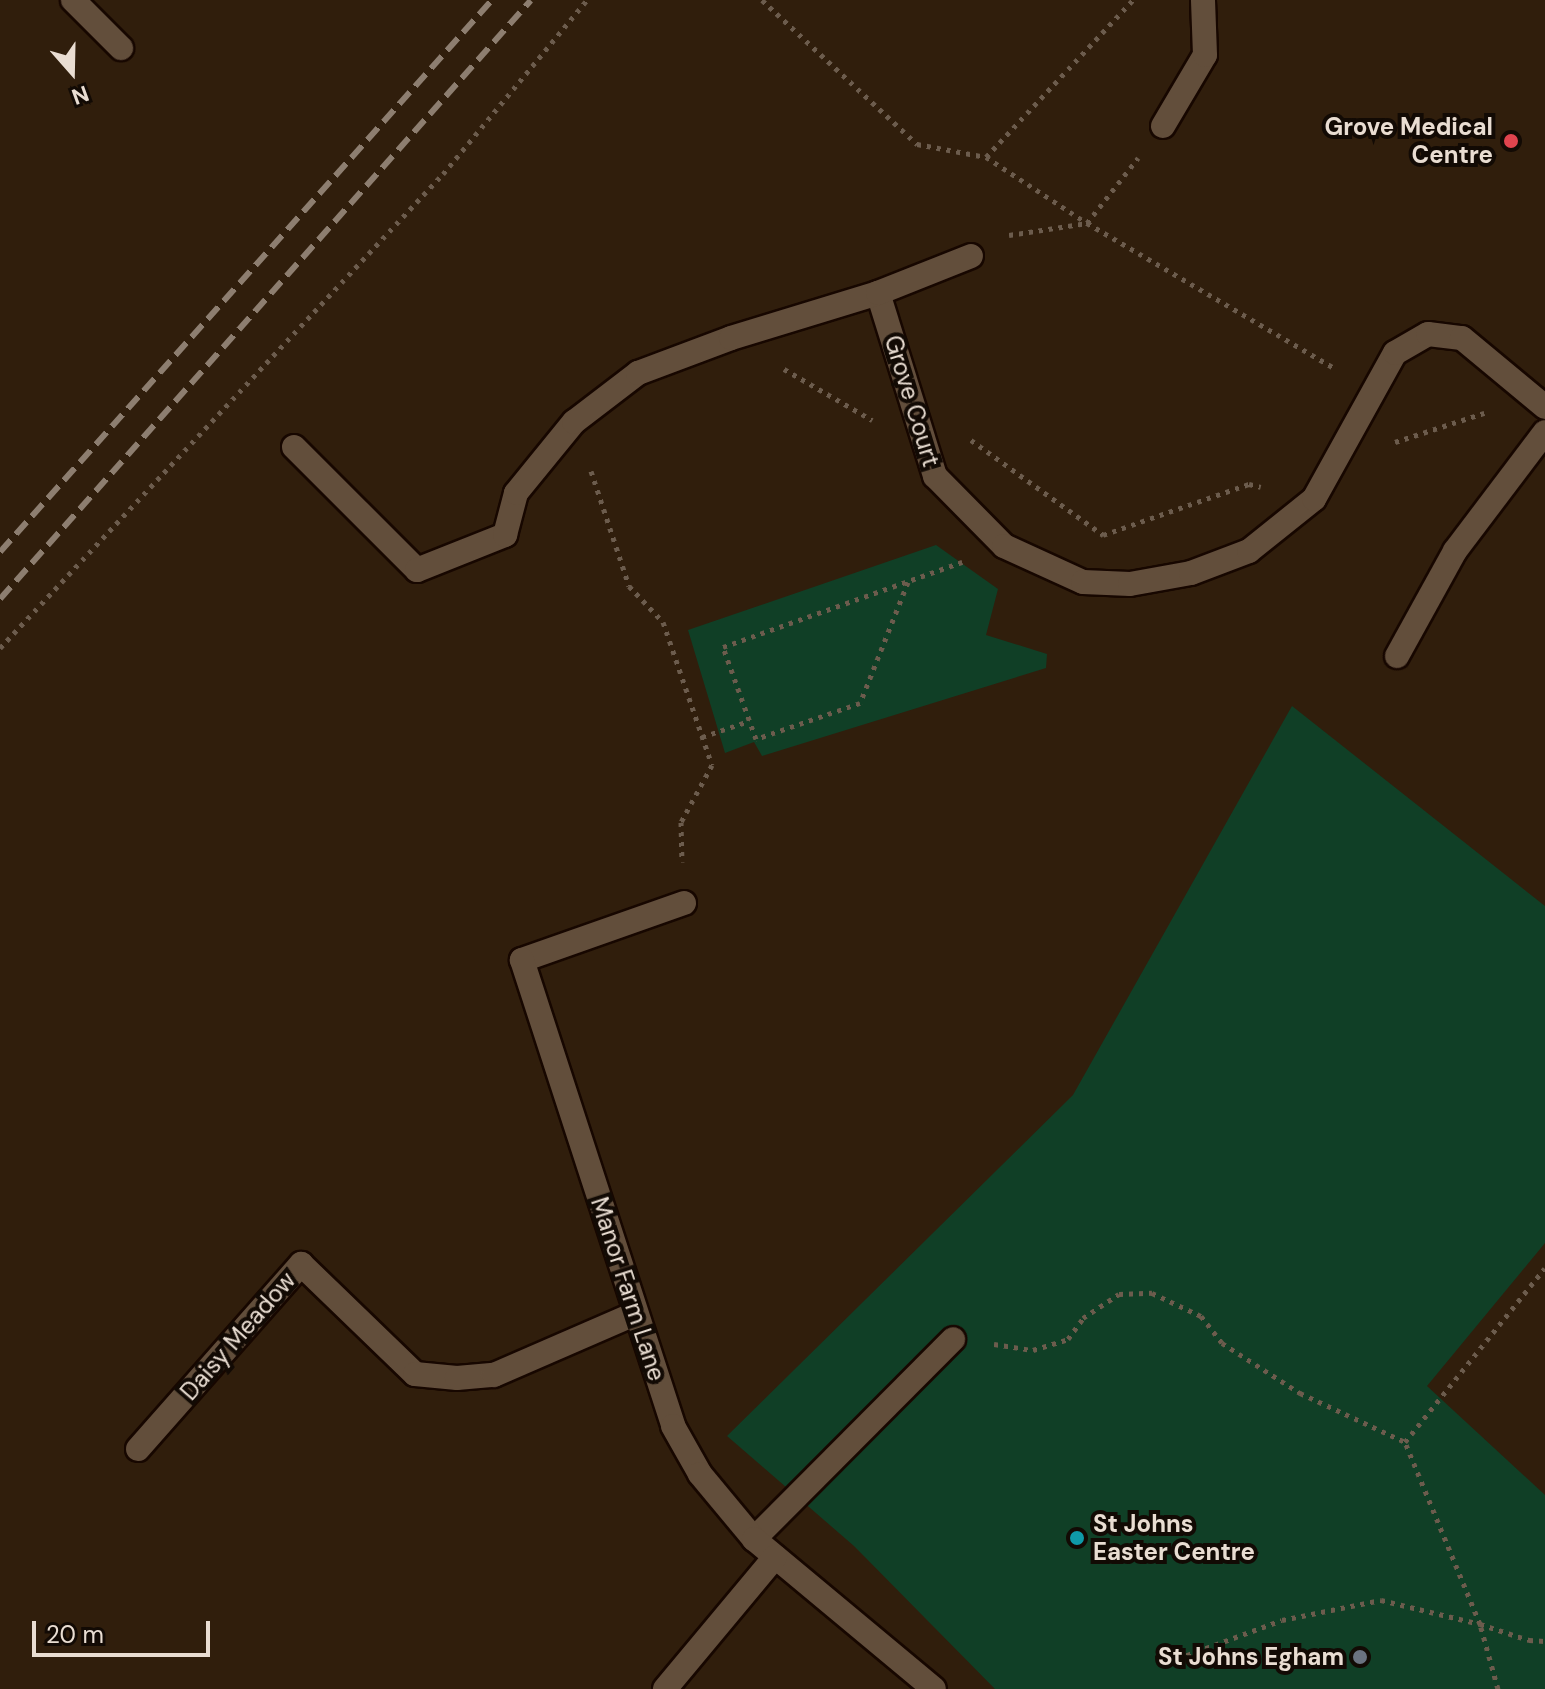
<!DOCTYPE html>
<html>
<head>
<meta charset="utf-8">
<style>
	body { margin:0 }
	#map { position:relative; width:1545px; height:1689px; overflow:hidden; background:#301e0c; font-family:"DM Sans",sans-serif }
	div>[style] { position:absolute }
	.green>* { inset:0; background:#103f26 }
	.path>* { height:5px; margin-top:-2.5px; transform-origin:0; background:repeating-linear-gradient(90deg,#6c5c4d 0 4px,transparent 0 10px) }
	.roads { filter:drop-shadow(2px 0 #170700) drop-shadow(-2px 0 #170700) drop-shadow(0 2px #170700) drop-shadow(0 -2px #170700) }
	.lane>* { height:24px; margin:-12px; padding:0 12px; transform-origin:12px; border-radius:12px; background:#624e3b }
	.street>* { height:24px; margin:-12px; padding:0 12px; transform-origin:12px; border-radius:12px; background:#624e3b }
	.rail>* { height:6px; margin-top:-3px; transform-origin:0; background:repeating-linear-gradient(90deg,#8d7e70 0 16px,transparent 0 24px) }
	.dots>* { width:22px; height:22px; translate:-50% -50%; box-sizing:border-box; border:4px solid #120a04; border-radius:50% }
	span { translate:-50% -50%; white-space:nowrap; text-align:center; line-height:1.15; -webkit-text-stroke:8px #120a04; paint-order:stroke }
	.poi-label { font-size:24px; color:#e9ddd2; font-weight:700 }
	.right { translate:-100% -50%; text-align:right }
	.left { translate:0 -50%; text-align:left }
	.street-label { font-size:24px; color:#e9ddd2 }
	.north { position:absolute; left:32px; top:32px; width:80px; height:80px; -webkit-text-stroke:6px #120a04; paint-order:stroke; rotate:160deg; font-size:22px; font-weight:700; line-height:32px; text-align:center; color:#e9ddd2 }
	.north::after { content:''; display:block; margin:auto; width:28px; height:36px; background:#e9ddd2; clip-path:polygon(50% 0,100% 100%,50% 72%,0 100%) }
	.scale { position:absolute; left:32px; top:1621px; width:178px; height:36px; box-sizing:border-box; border:4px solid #e9ddd2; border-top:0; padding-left:10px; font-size:24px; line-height:28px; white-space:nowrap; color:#e9ddd2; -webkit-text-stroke:6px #120a04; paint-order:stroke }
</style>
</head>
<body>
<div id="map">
	<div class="green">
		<i style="clip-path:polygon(936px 545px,998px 589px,986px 635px,1047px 654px,1046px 668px,762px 756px,754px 742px,725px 753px,688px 630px)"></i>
		<i style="clip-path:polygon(1292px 706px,1545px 906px,1545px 1243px,1427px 1386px,1545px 1495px,1545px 1689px,995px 1689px,854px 1546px,727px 1436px,1073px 1095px)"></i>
	</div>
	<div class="path">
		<i style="left:762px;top:0;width:212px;rotate:42.9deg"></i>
		<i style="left:917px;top:144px;width:70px;rotate:10.7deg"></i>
		<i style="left:986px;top:157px;width:215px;rotate:-46.9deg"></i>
		<i style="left:986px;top:157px;width:121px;rotate:33.2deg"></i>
		<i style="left:1087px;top:223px;width:289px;rotate:30.4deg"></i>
		<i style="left:1009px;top:235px;width:79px;rotate:-8.7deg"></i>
		<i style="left:1087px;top:223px;width:83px;rotate:-51.9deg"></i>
		<i style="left:784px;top:369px;width:102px;rotate:30.1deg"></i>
		<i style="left:971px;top:440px;width:163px;rotate:35.7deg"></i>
		<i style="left:1103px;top:535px;width:155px;rotate:-19.3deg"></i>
		<i style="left:1249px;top:484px;width:12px;rotate:14deg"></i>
		<i style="left:1395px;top:442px;width:94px;rotate:-18deg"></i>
		<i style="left:591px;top:471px;width:121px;rotate:71.7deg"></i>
		<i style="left:629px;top:586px;width:50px;rotate:46.6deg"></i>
		<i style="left:663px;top:622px;width:151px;rotate:71.1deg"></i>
		<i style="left:712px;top:765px;width:65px;rotate:118.5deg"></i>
		<i style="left:681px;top:822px;width:40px;rotate:88.6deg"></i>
		<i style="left:908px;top:582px;width:130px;rotate:111.6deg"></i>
		<i style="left:860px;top:703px;width:110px;rotate:160.9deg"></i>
		<i style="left:756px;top:739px;width:98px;rotate:-109.7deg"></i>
		<i style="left:723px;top:647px;width:254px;rotate:-19.6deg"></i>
		<i style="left:0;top:648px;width:649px;rotate:-46.94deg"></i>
		<i style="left:443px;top:174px;width:226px;rotate:-50.4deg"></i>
		<i style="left:702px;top:737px;width:50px;rotate:-18.8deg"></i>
		<i style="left:994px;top:1344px;width:39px;rotate:9deg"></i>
		<i style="left:1033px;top:1350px;width:37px;rotate:-17deg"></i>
		<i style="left:1068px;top:1339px;width:26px;rotate:-54deg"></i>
		<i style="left:1083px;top:1318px;width:43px;rotate:-33.7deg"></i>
		<i style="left:1119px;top:1294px;width:33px;rotate:-2deg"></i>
		<i style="left:1152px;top:1293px;width:54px;rotate:25.1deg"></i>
		<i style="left:1201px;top:1316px;width:34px;rotate:52deg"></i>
		<i style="left:1222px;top:1343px;width:93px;rotate:32.7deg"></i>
		<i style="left:1300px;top:1393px;width:116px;rotate:25deg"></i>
		<i style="left:1168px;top:1662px;width:121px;rotate:-20.2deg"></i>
		<i style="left:1282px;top:1620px;width:101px;rotate:-11.4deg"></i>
		<i style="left:1381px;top:1600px;width:102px;rotate:13.6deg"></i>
		<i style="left:1480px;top:1624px;width:52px;rotate:18.1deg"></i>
		<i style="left:1529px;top:1640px;width:16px;rotate:4deg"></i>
		<i style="left:1498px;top:1689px;width:67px;rotate:-105.5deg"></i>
		<i style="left:1480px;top:1624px;width:197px;rotate:-112.4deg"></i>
		<i style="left:1405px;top:1442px;width:223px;rotate:-51.2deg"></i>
	</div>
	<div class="roads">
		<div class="lane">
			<i style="left:1397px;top:656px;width:120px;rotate:-61.1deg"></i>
			<i style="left:1455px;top:551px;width:149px;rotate:-52.9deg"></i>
			<i style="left:754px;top:1539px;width:282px;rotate:-45.1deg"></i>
		</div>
		<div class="street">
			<i style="left:73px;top:0;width:68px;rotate:45deg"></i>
			<i style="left:1163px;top:126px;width:82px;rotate:-59.4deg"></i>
			<i style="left:1205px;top:55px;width:55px;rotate:-92.1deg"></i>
			<i style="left:878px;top:293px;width:192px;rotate:72.7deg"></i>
			<i style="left:935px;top:476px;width:98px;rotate:45.4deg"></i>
			<i style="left:1004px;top:546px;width:87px;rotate:24.5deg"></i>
			<i style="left:1083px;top:582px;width:47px;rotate:2.4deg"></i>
			<i style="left:1130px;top:584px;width:62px;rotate:-10.2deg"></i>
			<i style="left:1191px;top:573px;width:62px;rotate:-20.8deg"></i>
			<i style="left:1249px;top:551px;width:83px;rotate:-38.7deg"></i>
			<i style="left:1314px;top:499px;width:167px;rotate:-61deg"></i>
			<i style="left:1395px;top:353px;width:38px;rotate:-30deg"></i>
			<i style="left:1428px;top:334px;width:34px;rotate:7deg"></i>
			<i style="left:1462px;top:338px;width:108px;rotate:39.7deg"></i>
			<i style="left:294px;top:447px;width:174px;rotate:45deg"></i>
			<i style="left:417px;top:570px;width:95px;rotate:-21.7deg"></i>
			<i style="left:505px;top:535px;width:43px;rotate:-75.3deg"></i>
			<i style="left:516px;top:493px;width:92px;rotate:-50.8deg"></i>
			<i style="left:574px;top:422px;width:81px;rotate:-37.4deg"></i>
			<i style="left:638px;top:373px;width:99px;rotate:-20.6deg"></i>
			<i style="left:731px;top:338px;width:154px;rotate:-17deg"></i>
			<i style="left:878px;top:293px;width:100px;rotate:-21.7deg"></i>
			<i style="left:684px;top:903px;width:172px;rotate:160.6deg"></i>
			<i style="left:522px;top:960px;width:490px;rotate:72deg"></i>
			<i style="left:673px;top:1426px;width:55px;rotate:60.6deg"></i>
			<i style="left:700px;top:1474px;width:85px;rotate:50.3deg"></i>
			<i style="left:754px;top:1539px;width:234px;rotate:39.8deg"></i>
			<i style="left:138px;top:1449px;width:247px;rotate:-48.6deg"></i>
			<i style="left:301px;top:1264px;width:158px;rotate:44deg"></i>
			<i style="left:415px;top:1374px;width:42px;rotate:5.4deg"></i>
			<i style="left:457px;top:1378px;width:37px;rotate:-5deg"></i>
			<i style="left:494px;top:1375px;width:153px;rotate:-23.5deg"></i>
			<i style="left:665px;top:1689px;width:172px;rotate:-50.2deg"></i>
		</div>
	</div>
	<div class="rail">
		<i style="left:0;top:552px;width:739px;rotate:-48.29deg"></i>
		<i style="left:0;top:599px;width:800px;rotate:-48.44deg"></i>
	</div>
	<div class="dots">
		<i style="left:1511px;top:141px;background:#e0444e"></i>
		<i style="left:1077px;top:1538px;background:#0f9aa8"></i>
		<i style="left:1360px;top:1657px;background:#6b7280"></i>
	</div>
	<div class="poi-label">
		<span class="right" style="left:1493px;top:141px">Grove Medical<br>Centre</span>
		<span class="left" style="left:1093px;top:1538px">St Johns<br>Easter Centre</span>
		<span class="right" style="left:1344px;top:1657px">St Johns Egham</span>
	</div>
	<div class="street-label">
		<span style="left:912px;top:401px;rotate:73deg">Grove Court</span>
		<span style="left:628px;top:1289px;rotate:72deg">Manor Farm Lane</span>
		<span style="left:238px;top:1336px;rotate:-49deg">Daisy Meadow</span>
	</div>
	<div class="north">N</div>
	<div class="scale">20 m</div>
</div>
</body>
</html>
